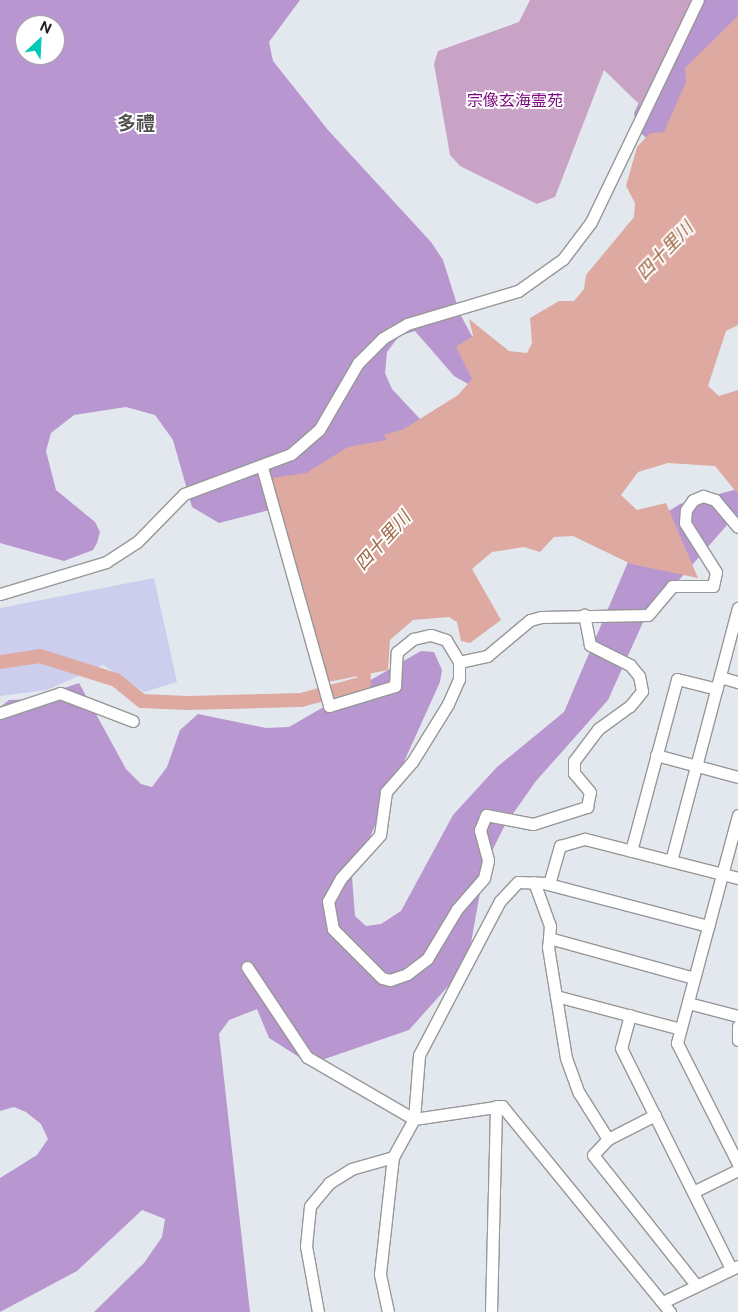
<!DOCTYPE html>
<html>
<head>
<meta charset="utf-8">
<style>
	body { margin:0 }
	#map { position:relative; width:738px; height:1312px; overflow:hidden; background:#e3e8ef; font-family:"Public Sans","Noto Sans JP",sans-serif }
	div>[style] { position:absolute }
	.farmland>* { inset:0; background:#cdceee }
	.forest>* { inset:0; background:#b896cf }
	.cemetery>* { inset:0; background:#c8a3c6 }
	.water>* { inset:0; background:#dea9a1 }
	.river>* { height:14px; margin:-7px; padding:0 7px; transform-origin:7px; border-radius:7px; background:#dea9a1 }
	.roads { filter:drop-shadow(1px 0 #979797) drop-shadow(-1px 0 #979797) drop-shadow(0 1px #979797) drop-shadow(0 -1px #979797) }
	.minor>* { height:11px; margin:-5.5px; padding:0 5.5px; transform-origin:5.5px; border-radius:5.5px; background:#fff }
	span { translate:-50% -50%; white-space:nowrap; text-align:center; line-height:1.15; -webkit-text-stroke:4px #fff; paint-order:stroke }
	.park-label { font-size:16px; color:#7b087e }
	.water-label { font-size:18px; color:#9f6642; font-style:italic }
	.quarter-label { font-size:19px; color:#505050; font-weight:700 }
	.north { position:absolute; left:15px; top:15px; width:50px; height:50px; box-sizing:border-box; background:#fff; border:1px solid #a5a5a5; border-radius:50%; rotate:25deg; font-size:14px; font-weight:700; line-height:20px; text-align:center; color:#1d1d1d }
	.north::after { content:''; display:block; margin:auto; width:18px; height:22px; background:#00cab5; clip-path:polygon(50% 0,100% 100%,50% 72%,0 100%) }
</style>
</head>
<body>
<div id="map">
	<div class="farmland">
		<i style="clip-path:polygon(154px 578px,177px 682px,144px 692px,103px 665px,47px 690px,0 696px,0 608px)"></i>
	</div>
	<div class="forest">
		<i style="clip-path:polygon(evenodd,0 0,300px 0,269px 42px,273px 61px,328px 130px,431px 242px,443px 260px,460px 314px,485px 360px,470px 385px,454px 376px,415px 331px,399px 336px,387px 352px,385px 373px,392px 389px,448px 449px,297px 503px,219px 523px,192px 507px,173px 440px,155px 415px,126px 407px,74px 415px,51px 433px,46px 451px,56px 490px,95px 522px,100px 532px,97px 543px,93px 550px,64px 561px,0 543px,0 0,25px 25px,55px 25px,55px 55px,25px 55px,25px 25px)"></i>
		<i style="clip-path:polygon(687px 0,738px 0,738px 130px,649px 141px,637px 129px,634px 113px)"></i>
		<i style="clip-path:polygon(738px 489px,738px 524px,727px 525px,644px 620px,608px 700px,536px 781px,505px 825px,485px 865px,467px 965px,409px 1030px,310px 1064px,269px 1038px,257px 1009px,229px 1020px,219px 1034px,250px 1312px,94px 1312px,144px 1263px,162px 1237px,165px 1219px,142px 1210px,77px 1271px,0 1312px,0 1178px,37px 1155px,48px 1139px,41px 1124px,26px 1112px,14px 1107px,0 1111px,0 707px,9px 700px,32px 699px,79px 683px,126px 769px,141px 784px,152px 787px,167px 767px,180px 730px,198px 714px,266px 728px,289px 727px,421px 651px,434px 652px,442px 670px,440px 682px,352px 877px,355px 916px,366px 926px,381px 924px,401px 911px,453px 815px,497px 767px,564px 712px,628px 562px,653px 521px,680px 504px)"></i>
	</div>
	<div class="cemetery">
		<i style="clip-path:polygon(530px 0,693px 0,641px 106px,604px 70px,555px 197px,537px 204px,460px 166px,450px 155px,434px 64px,438px 51px,519px 22px)"></i>
	</div>
	<div class="water">
		<i style="clip-path:polygon(738px 16px,738px 325px,726px 331px,708px 386px,719px 396px,738px 390px,738px 494px,715px 466px,668px 463px,638px 472px,621px 495px,637px 510px,666px 503px,698px 578px,631px 564px,573px 536px,554px 537px,540px 552px,524px 547px,492px 552px,472px 569px,501px 620px,470px 643px,461px 641px,457px 622px,449px 617px,413px 620px,390px 640px,388px 670px,328px 682px,272px 478px,306px 473px,348px 447px,387px 440px,384px 435px,404px 429px,458px 395px,472px 379px,456px 347px,473px 336px,469px 319px,509px 351px,527px 353px,532px 343px,530px 318px,559px 301px,574px 301px,584px 289px,586px 275px,634px 217px,635px 203px,626px 186px,637px 147px,650px 133px,664px 132px,686px 82px,685px 68px)"></i>
	</div>
	<div class="river">
		<i style="left:0;top:662px;width:40px;rotate:-8.5deg"></i>
		<i style="left:40px;top:656px;width:80px;rotate:17.5deg"></i>
		<i style="left:116px;top:680px;width:33px;rotate:39deg"></i>
		<i style="left:142px;top:701px;width:45px;rotate:2.5deg"></i>
		<i style="left:187px;top:703px;width:114px;rotate:-1.5deg"></i>
		<i style="left:301px;top:700px;width:65px;rotate:-15.1deg"></i>
		<i style="left:364px;top:683px;width:26px;rotate:-92deg"></i>
	</div>
	<div class="roads">
		<div class="minor">
			<i style="left:262px;top:467px;width:248px;rotate:74.3deg"></i>
			<i style="left:329px;top:706px;width:69px;rotate:-16.9deg"></i>
			<i style="left:395px;top:686px;width:34px;rotate:-87deg"></i>
			<i style="left:397px;top:652px;width:21px;rotate:-39deg"></i>
			<i style="left:413px;top:639px;width:18px;rotate:-13deg"></i>
			<i style="left:431px;top:635px;width:16px;rotate:18deg"></i>
			<i style="left:446px;top:640px;width:26px;rotate:59deg"></i>
			<i style="left:459px;top:662px;width:17px;rotate:90deg"></i>
			<i style="left:459px;top:679px;width:27px;rotate:114deg"></i>
			<i style="left:448px;top:704px;width:68px;rotate:121.8deg"></i>
			<i style="left:412px;top:762px;width:40px;rotate:131deg"></i>
			<i style="left:386px;top:792px;width:43px;rotate:97.9deg"></i>
			<i style="left:380px;top:835px;width:58px;rotate:132.2deg"></i>
			<i style="left:341px;top:878px;width:26px;rotate:119deg"></i>
			<i style="left:328px;top:901px;width:28px;rotate:80deg"></i>
			<i style="left:333px;top:929px;width:69px;rotate:45deg"></i>
			<i style="left:382px;top:978px;width:8px;rotate:14deg"></i>
			<i style="left:390px;top:980px;width:18px;rotate:-19deg"></i>
			<i style="left:407px;top:974px;width:25px;rotate:-37deg"></i>
			<i style="left:427px;top:959px;width:58px;rotate:-59deg"></i>
			<i style="left:457px;top:909px;width:41px;rotate:-48.9deg"></i>
			<i style="left:484px;top:878px;width:18px;rotate:-77deg"></i>
			<i style="left:488px;top:860px;width:31px;rotate:-105deg"></i>
			<i style="left:480px;top:830px;width:16px;rotate:-68deg"></i>
			<i style="left:486px;top:815px;width:48px;rotate:10.8deg"></i>
			<i style="left:533px;top:824px;width:57px;rotate:-17.5deg"></i>
			<i style="left:587px;top:807px;width:15px;rotate:-79deg"></i>
			<i style="left:590px;top:792px;width:25px;rotate:-130deg"></i>
			<i style="left:574px;top:773px;width:12px;rotate:-90deg"></i>
			<i style="left:574px;top:761px;width:40px;rotate:-53deg"></i>
			<i style="left:598px;top:729px;width:39px;rotate:-36deg"></i>
			<i style="left:630px;top:706px;width:19px;rotate:-51deg"></i>
			<i style="left:642px;top:691px;width:15px;rotate:-101deg"></i>
			<i style="left:639px;top:676px;width:14px;rotate:-129deg"></i>
			<i style="left:630px;top:665px;width:45px;rotate:-153.4deg"></i>
			<i style="left:590px;top:645px;width:31px;rotate:-101deg"></i>
			<i style="left:0;top:594px;width:111px;rotate:-16.8deg"></i>
			<i style="left:106px;top:562px;width:37px;rotate:-33deg"></i>
			<i style="left:137px;top:542px;width:67px;rotate:-45.6deg"></i>
			<i style="left:184px;top:494px;width:114px;rotate:-20.5deg"></i>
			<i style="left:291px;top:454px;width:37px;rotate:-41deg"></i>
			<i style="left:319px;top:430px;width:78px;rotate:-59.8deg"></i>
			<i style="left:358px;top:363px;width:35px;rotate:-45deg"></i>
			<i style="left:383px;top:338px;width:28px;rotate:-30deg"></i>
			<i style="left:407px;top:324px;width:116px;rotate:-16.6deg"></i>
			<i style="left:518px;top:291px;width:55px;rotate:-35.4deg"></i>
			<i style="left:563px;top:259px;width:46px;rotate:-52.9deg"></i>
			<i style="left:591px;top:222px;width:246px;rotate:-64.3deg"></i>
			<i style="left:459px;top:662px;width:29px;rotate:-12deg"></i>
			<i style="left:487px;top:656px;width:56px;rotate:-39.9deg"></i>
			<i style="left:530px;top:620px;width:11px;rotate:-15deg"></i>
			<i style="left:541px;top:617px;width:107px;rotate:-1.1deg"></i>
			<i style="left:648px;top:615px;width:38px;rotate:-50deg"></i>
			<i style="left:672px;top:586px;width:41px"></i>
			<i style="left:713px;top:586px;width:14px;rotate:-78deg"></i>
			<i style="left:716px;top:572px;width:58px;rotate:-122.3deg"></i>
			<i style="left:685px;top:523px;width:13px;rotate:-86deg"></i>
			<i style="left:686px;top:510px;width:12px;rotate:-55deg"></i>
			<i style="left:693px;top:500px;width:11px;rotate:-22deg"></i>
			<i style="left:703px;top:496px;width:13px;rotate:18deg"></i>
			<i style="left:715px;top:500px;width:35px;rotate:50deg"></i>
			<i style="left:720px;top:677px;width:19px;rotate:16deg"></i>
			<i style="left:0;top:713px;width:63px;rotate:-18.4deg"></i>
			<i style="left:60px;top:693px;width:78px;rotate:21deg"></i>
			<i style="left:656px;top:755px;width:85px;rotate:15deg"></i>
			<i style="left:738px;top:815px;width:236px;rotate:105deg"></i>
			<i style="left:677px;top:1043px;width:136px;rotate:63.2deg"></i>
			<i style="left:631px;top:851px;width:178px;rotate:-75deg"></i>
			<i style="left:677px;top:679px;width:41px;rotate:14deg"></i>
			<i style="left:671px;top:861px;width:262px;rotate:-75.2deg"></i>
			<i style="left:534px;top:882px;width:47px;rotate:70deg"></i>
			<i style="left:550px;top:926px;width:21px;rotate:95deg"></i>
			<i style="left:548px;top:947px;width:112px;rotate:80.8deg"></i>
			<i style="left:566px;top:1058px;width:37px;rotate:70deg"></i>
			<i style="left:579px;top:1093px;width:54px;rotate:57.8deg"></i>
			<i style="left:549px;top:884px;width:40px;rotate:-74deg"></i>
			<i style="left:560px;top:846px;width:26px;rotate:-16deg"></i>
			<i style="left:585px;top:839px;width:158px;rotate:14.3deg"></i>
			<i style="left:549px;top:938px;width:150px;rotate:15.4deg"></i>
			<i style="left:247px;top:967px;width:108px;rotate:56.3deg"></i>
			<i style="left:307px;top:1057px;width:124px;rotate:30.1deg"></i>
			<i style="left:414px;top:1119px;width:89px;rotate:-8.4deg"></i>
			<i style="left:502px;top:1106px;width:266px;rotate:50.8deg"></i>
			<i style="left:556px;top:996px;width:129px;rotate:14.8deg"></i>
			<i style="left:688px;top:1003px;width:52px;rotate:14.6deg"></i>
			<i style="left:630px;top:1015px;width:34px;rotate:105deg"></i>
			<i style="left:621px;top:1048px;width:247px;rotate:63.5deg"></i>
			<i style="left:738px;top:1026px;width:14px;rotate:90deg"></i>
			<i style="left:655px;top:1115px;width:53px;rotate:152.9deg"></i>
			<i style="left:608px;top:1139px;width:22px;rotate:133deg"></i>
			<i style="left:593px;top:1155px;width:166px;rotate:51.6deg"></i>
			<i style="left:693px;top:1192px;width:50px;rotate:-26.1deg"></i>
			<i style="left:665px;top:1301px;width:81px;rotate:-25.6deg"></i>
			<i style="left:318px;top:1312px;width:67px;rotate:-100.3deg"></i>
			<i style="left:306px;top:1246px;width:40px;rotate:-84.3deg"></i>
			<i style="left:310px;top:1206px;width:30px;rotate:-50deg"></i>
			<i style="left:329px;top:1183px;width:26px;rotate:-32deg"></i>
			<i style="left:351px;top:1169px;width:44px;rotate:-15.9deg"></i>
			<i style="left:388px;top:1312px;width:39px;rotate:-102deg"></i>
			<i style="left:380px;top:1274px;width:118px;rotate:-83.7deg"></i>
			<i style="left:393px;top:1157px;width:43px;rotate:-61.1deg"></i>
			<i style="left:414px;top:1119px;width:64px;rotate:-85.5deg"></i>
			<i style="left:419px;top:1055px;width:174px;rotate:-62.3deg"></i>
			<i style="left:500px;top:901px;width:26px;rotate:-47deg"></i>
			<i style="left:518px;top:882px;width:26px;rotate:2deg"></i>
			<i style="left:544px;top:883px;width:170px;rotate:14.7deg"></i>
			<i style="left:491px;top:1312px;width:206px;rotate:-88.6deg"></i>
		</div>
	</div>
	<div class="park-label">
		<span style="left:515px;top:101px">宗像玄海霊苑</span>
	</div>
	<div class="water-label">
		<span style="left:665px;top:251px;rotate:-46deg">四十里川</span>
		<span style="left:383px;top:541px;rotate:-48deg">四十里川</span>
	</div>
	<div class="quarter-label">
		<span style="left:136px;top:124px">多禮</span>
	</div>
	<div class="north">N</div>
</div>
</body>
</html>
